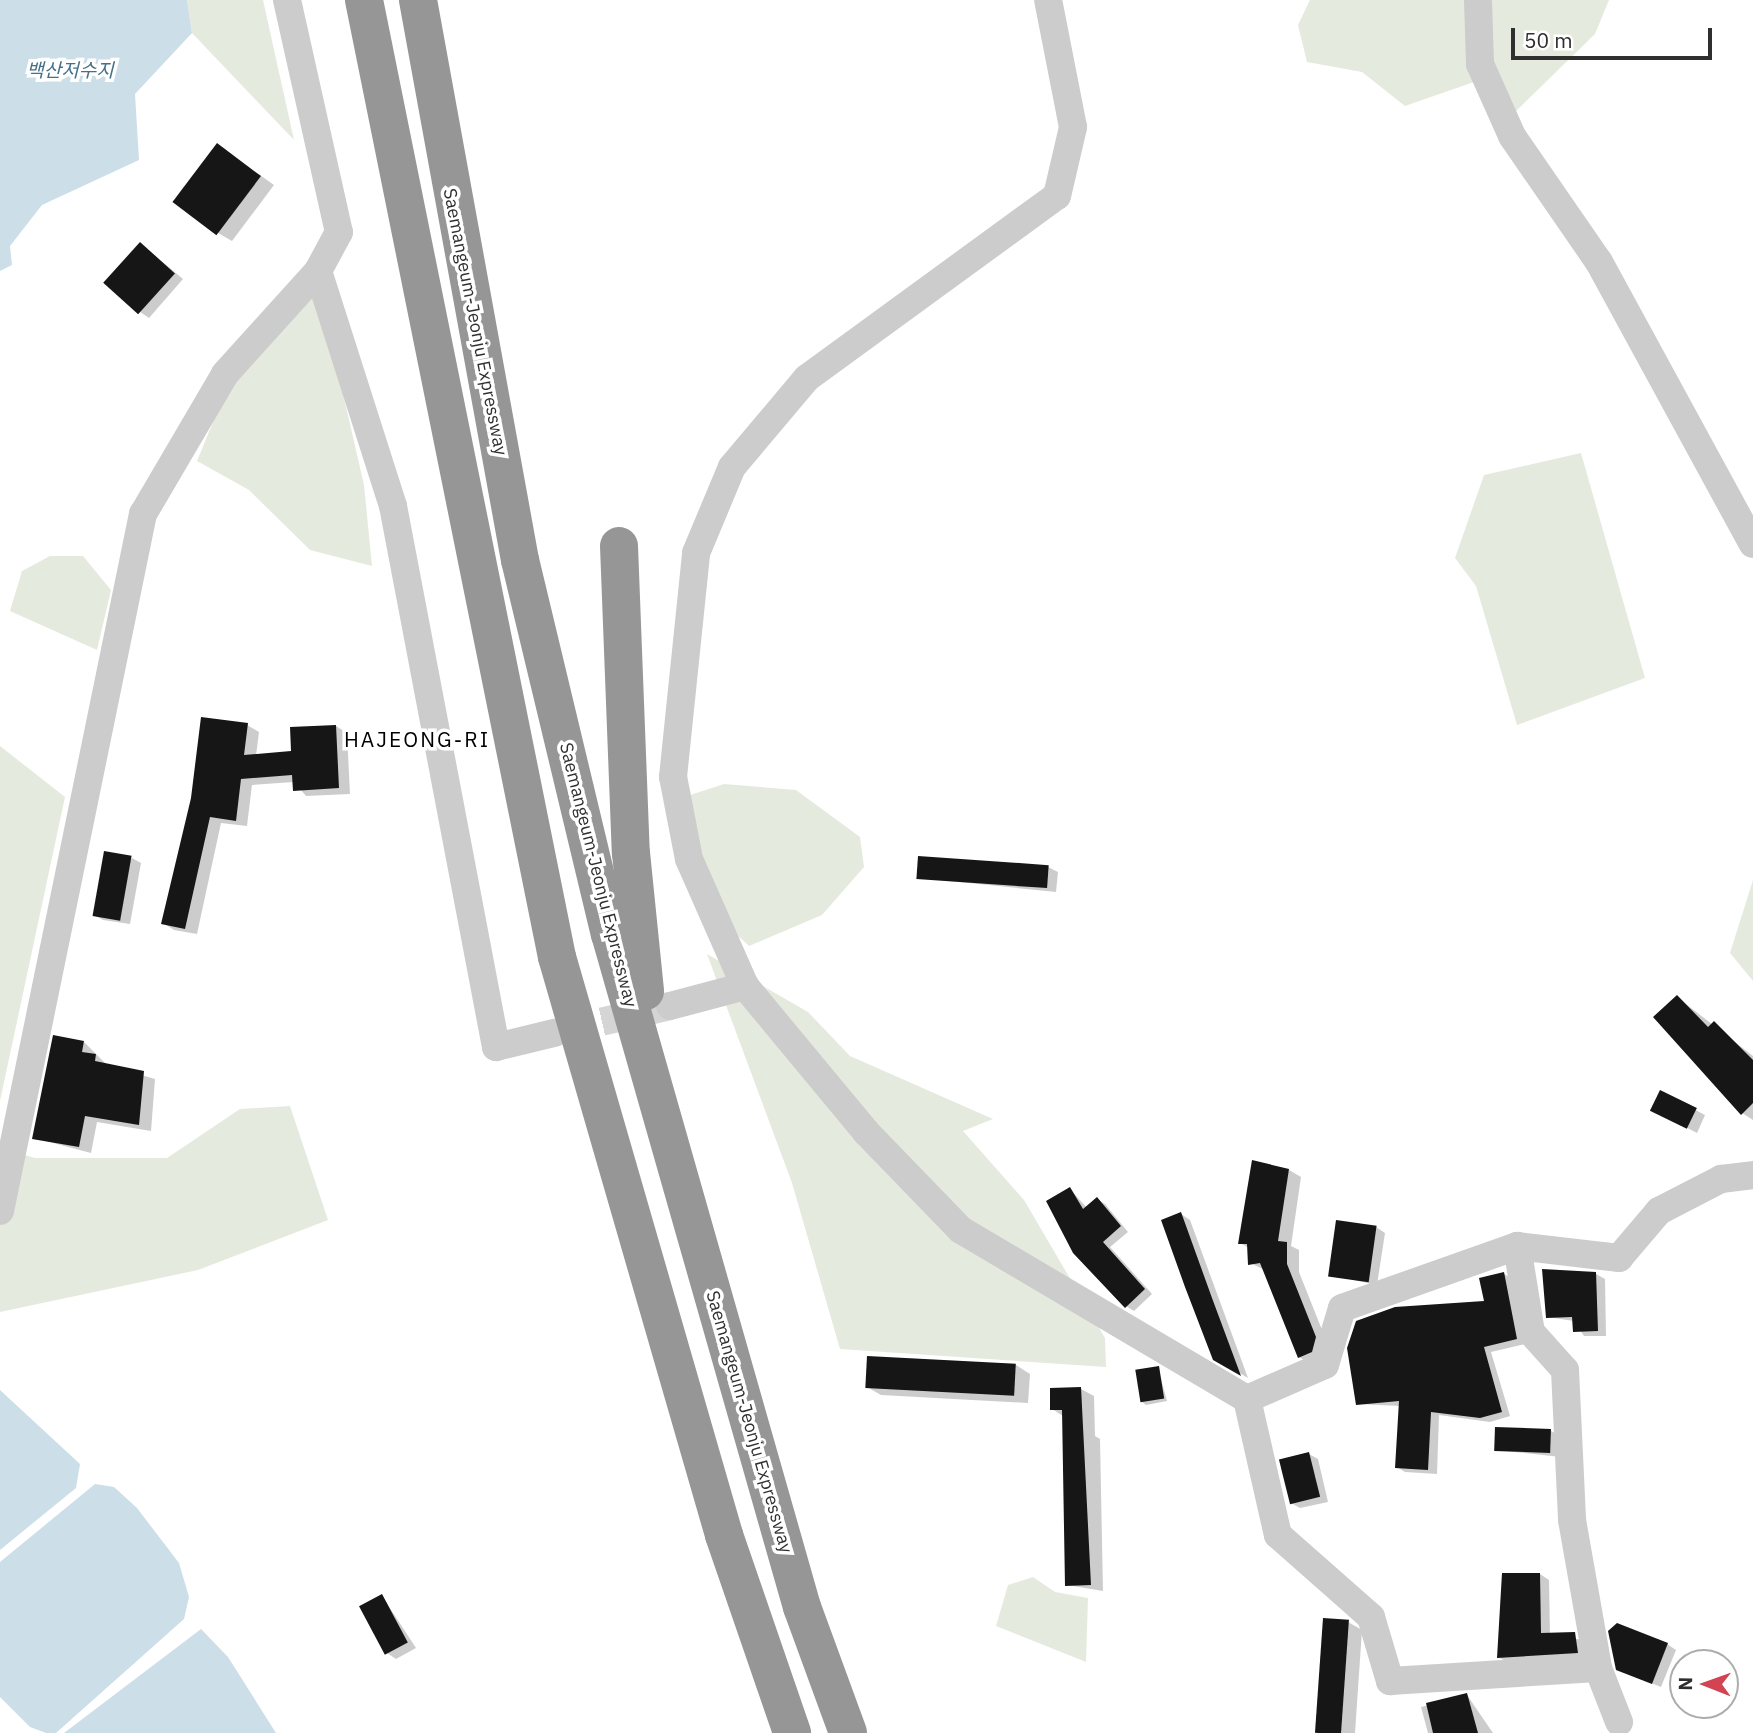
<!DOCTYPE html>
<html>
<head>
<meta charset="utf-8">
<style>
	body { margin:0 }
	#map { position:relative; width:1753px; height:1733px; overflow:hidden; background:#fff; font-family:"IBM Plex Sans","Noto Sans KR",sans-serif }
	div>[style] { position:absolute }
	.green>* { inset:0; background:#e5eade }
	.water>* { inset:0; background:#ccdee8 }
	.shadow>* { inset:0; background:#0003 }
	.building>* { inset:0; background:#161616; transform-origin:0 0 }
	.street-tunnel>* { height:28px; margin-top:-14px; transform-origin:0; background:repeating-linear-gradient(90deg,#d5d5d5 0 28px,transparent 0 42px) }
	.street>* { height:28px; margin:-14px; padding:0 14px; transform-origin:14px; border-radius:14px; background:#ccc }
	.highway>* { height:38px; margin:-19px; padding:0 19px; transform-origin:19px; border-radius:19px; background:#969696 }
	span { translate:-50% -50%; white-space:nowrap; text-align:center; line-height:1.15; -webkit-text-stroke:7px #fff; paint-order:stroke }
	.street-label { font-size:18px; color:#2f2f2f }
	.water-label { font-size:19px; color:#457089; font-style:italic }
	.quarter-label { font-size:21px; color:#000; letter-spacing:2px }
	.north { position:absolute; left:1669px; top:1649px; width:70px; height:70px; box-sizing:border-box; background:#fff; border:2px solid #acacac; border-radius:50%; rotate:271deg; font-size:19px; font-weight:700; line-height:28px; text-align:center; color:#2f2f2f }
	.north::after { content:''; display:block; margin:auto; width:24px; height:32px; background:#d34453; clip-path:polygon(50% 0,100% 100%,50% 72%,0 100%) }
	.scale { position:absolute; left:1511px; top:28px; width:201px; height:32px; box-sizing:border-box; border:4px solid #2f2f2f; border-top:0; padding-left:9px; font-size:21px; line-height:24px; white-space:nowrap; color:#2f2f2f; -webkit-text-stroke:5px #fff; paint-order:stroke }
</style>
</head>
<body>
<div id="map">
	<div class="green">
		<i style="clip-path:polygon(187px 0,263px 0,294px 140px,192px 33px)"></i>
		<i style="clip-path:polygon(1310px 0,1609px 0,1595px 34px,1512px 115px,1474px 82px,1405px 106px,1362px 72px,1307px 62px,1298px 25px)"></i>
		<i style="clip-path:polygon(319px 289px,364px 485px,372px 566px,310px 550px,249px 490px,197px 461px,227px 388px)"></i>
		<i style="clip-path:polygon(1581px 453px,1645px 678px,1517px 725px,1476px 586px,1455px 558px,1484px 475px)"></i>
		<i style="clip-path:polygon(50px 556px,83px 556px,111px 590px,97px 650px,10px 611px,22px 571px)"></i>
		<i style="clip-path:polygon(0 746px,65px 797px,0 1101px)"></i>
		<i style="clip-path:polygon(724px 784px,796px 790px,860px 837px,864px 867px,822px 915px,749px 946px,736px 934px,699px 859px,684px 797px)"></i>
		<i style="clip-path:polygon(1753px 880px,1753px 981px,1730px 953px)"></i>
		<i style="clip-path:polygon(707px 954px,808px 1012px,850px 1056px,993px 1119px,963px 1131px,1024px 1200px,1105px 1338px,1106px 1367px,840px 1349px,792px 1183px)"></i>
		<i style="clip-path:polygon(290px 1106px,328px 1220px,198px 1270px,0 1312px,0 1148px,35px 1158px,167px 1158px,240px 1109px)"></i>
		<i style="clip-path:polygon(1033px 1577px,1055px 1592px,1088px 1598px,1086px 1662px,996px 1626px,1008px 1585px)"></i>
	</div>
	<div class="water">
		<i style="clip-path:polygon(0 0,187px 0,192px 33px,135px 94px,139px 160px,42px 205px,10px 246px,12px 265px,0 271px)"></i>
		<i style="clip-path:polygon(0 1390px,80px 1464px,76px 1488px,0 1550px)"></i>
		<i style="clip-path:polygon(95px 1484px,114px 1487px,137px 1508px,179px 1563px,189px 1597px,184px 1619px,56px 1733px,46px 1733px,30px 1727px,0 1697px,0 1562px)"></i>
		<i style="clip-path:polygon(201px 1629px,228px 1657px,276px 1733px,64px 1733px)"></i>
	</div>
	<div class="shadow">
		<i style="clip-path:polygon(218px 145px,274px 185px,232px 241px,218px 233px)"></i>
		<i style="clip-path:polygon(141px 244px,183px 279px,149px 318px,140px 312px)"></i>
		<i style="clip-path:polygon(247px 725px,259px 732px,256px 756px,293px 753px,336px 726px,347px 733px,350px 794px,306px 796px,294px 782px,252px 785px,247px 826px,221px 823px,197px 934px,174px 930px,163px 923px)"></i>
		<i style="clip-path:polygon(132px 858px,141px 863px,130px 924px,103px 920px,94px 915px)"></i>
		<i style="clip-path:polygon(1048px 867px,1058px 872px,1056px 892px,919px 878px)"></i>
		<i style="clip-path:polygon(1677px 997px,1753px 1056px,1753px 1120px,1742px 1113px)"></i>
		<i style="clip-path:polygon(84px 1042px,107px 1065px,155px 1079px,151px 1131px,97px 1122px,91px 1153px,34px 1138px)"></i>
		<i style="clip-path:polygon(1661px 1092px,1705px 1115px,1697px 1133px,1662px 1115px)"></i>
		<i style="clip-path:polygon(1289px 1170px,1301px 1177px,1291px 1246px,1299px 1250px,1299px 1272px,1328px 1345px,1311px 1364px,1299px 1357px,1265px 1270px,1250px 1263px,1249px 1248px,1240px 1243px)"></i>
		<i style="clip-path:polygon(1070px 1189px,1087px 1208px,1097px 1199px,1105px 1204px,1128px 1232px,1110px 1247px,1152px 1294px,1134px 1311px,1126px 1306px)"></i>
		<i style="clip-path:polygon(1181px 1214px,1190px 1220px,1248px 1378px,1214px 1358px)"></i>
		<i style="clip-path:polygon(1376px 1227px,1385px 1233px,1377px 1285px,1330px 1275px)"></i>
		<i style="clip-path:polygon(1504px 1274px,1513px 1279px,1525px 1344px,1491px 1352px,1510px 1416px,1490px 1422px,1439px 1415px,1437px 1474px,1405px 1472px,1397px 1467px,1400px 1406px,1357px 1404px,1487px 1302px)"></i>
		<i style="clip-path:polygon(1596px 1274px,1605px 1279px,1606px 1336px,1584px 1336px,1574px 1321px,1547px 1317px)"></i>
		<i style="clip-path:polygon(1016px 1365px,1030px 1374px,1028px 1403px,881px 1395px,867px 1387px)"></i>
		<i style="clip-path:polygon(1158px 1368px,1167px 1401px,1146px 1405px,1142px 1402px)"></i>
		<i style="clip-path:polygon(1081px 1389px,1094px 1396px,1095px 1436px,1100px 1439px,1103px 1591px,1067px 1585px,1063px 1416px,1052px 1409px)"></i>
		<i style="clip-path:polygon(1551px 1431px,1560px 1436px,1561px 1457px,1496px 1450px)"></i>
		<i style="clip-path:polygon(1309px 1454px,1318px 1459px,1328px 1502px,1300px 1508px,1291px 1503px)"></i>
		<i style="clip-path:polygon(1540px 1574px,1549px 1580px,1550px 1635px,1584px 1640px,1587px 1657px,1507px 1662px,1498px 1657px)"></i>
		<i style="clip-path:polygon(382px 1596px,416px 1648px,396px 1659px,387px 1653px)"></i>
		<i style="clip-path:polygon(1348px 1622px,1362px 1630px,1355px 1733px,1316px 1733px)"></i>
		<i style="clip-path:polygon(1667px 1644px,1676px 1650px,1661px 1687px,1628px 1674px)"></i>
		<i style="clip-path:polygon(1467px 1695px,1493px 1733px,1428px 1733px,1421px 1707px)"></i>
	</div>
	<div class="building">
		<i style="left:217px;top:143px;width:55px;height:74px;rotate:37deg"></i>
		<i style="left:140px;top:242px;width:47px;height:55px;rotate:42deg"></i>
		<i style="clip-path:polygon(201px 717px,248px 723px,244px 755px,291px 751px,290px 727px,336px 725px,339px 788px,293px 791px,292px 775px,241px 779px,236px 821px,210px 817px,185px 929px,161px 924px,191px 798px)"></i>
		<i style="left:104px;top:851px;width:28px;height:66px;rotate:10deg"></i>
		<i style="left:918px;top:856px;width:131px;height:23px;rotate:4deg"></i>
		<i style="clip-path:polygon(1677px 995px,1708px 1027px,1714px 1021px,1753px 1060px,1753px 1103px,1741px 1115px,1653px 1017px)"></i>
		<i style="clip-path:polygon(53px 1035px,84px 1041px,82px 1052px,96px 1054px,95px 1061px,144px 1071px,139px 1125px,85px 1116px,79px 1147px,32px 1139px)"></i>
		<i style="left:1660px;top:1090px;width:41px;height:23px;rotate:26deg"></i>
		<i style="clip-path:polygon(1252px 1160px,1289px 1169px,1278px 1241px,1287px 1242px,1287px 1264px,1316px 1337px,1312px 1352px,1298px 1358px,1260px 1263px,1248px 1265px,1247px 1244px,1238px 1244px)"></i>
		<i style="clip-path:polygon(1070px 1187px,1083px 1209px,1097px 1197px,1121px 1226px,1103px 1242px,1145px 1289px,1125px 1308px,1073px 1253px,1046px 1201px)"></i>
		<i style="clip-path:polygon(1181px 1212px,1212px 1298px,1241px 1376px,1213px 1360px,1185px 1287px,1161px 1220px)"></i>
		<i style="left:1336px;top:1220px;width:41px;height:57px;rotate:8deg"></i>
		<i style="clip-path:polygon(1542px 1269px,1596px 1272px,1598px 1331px,1573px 1332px,1572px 1317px,1546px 1318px)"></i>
		<i style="clip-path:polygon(1504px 1272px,1517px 1339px,1484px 1347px,1502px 1412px,1480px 1418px,1431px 1412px,1428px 1470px,1395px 1468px,1399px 1401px,1356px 1405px,1347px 1348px,1356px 1321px,1395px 1307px,1484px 1301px,1479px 1278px)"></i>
		<i style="left:867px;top:1356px;width:149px;height:32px;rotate:3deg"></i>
		<i style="left:1159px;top:1366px;width:33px;height:24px;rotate:81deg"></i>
		<i style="clip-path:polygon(1081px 1387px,1091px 1585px,1065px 1586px,1062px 1410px,1050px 1410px,1050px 1388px)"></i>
		<i style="left:1495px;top:1427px;width:56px;height:24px;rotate:2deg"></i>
		<i style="left:1309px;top:1452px;width:46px;height:31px;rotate:76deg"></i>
		<i style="clip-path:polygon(1502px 1573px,1540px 1573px,1541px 1633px,1575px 1632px,1578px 1653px,1497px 1658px)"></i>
		<i style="left:382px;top:1594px;width:55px;height:26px;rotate:62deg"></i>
		<i style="left:1323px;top:1618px;width:26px;height:115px;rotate:4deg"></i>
		<i style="clip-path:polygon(1617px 1623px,1668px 1643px,1652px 1684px,1616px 1670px,1608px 1631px)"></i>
		<i style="clip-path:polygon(1467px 1693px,1478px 1733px,1433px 1733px,1426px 1703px)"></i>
	</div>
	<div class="street-tunnel">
		<i style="left:561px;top:1031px;width:112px;rotate:-12.9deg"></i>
	</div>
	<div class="street">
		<i style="left:287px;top:0;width:238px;rotate:77.4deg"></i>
		<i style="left:339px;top:232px;width:44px;rotate:118.3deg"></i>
		<i style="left:318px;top:271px;width:247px;rotate:72.3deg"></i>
		<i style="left:393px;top:506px;width:551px;rotate:79.22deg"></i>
		<i style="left:496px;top:1047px;width:60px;rotate:-13.6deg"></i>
		<i style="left:1478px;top:0;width:64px;rotate:88.2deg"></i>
		<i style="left:1480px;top:64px;width:79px;rotate:66deg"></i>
		<i style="left:1512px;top:136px;width:153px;rotate:55.4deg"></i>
		<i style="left:1599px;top:262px;width:321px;rotate:61.4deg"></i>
		<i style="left:745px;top:986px;width:139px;rotate:-113.8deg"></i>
		<i style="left:689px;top:859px;width:84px;rotate:-101deg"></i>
		<i style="left:673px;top:777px;width:225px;rotate:-84.1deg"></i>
		<i style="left:696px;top:553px;width:93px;rotate:-67.3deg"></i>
		<i style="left:732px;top:467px;width:116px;rotate:-49.9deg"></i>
		<i style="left:807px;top:378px;width:309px;rotate:-36.1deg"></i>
		<i style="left:1057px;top:196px;width:71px;rotate:-76.9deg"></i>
		<i style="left:1073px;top:127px;width:129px;rotate:-101.1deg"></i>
		<i style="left:670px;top:1006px;width:78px;rotate:-14.9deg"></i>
		<i style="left:745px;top:986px;width:190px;rotate:50.3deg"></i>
		<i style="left:866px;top:1132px;width:136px;rotate:45.9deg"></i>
		<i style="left:961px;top:1230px;width:332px;rotate:30.6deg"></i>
		<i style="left:1247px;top:1399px;width:85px;rotate:-23.6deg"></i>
		<i style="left:1325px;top:1365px;width:59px;rotate:-73.4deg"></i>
		<i style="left:1342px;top:1308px;width:186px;rotate:-19.5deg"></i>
		<i style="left:1517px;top:1246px;width:103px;rotate:6.7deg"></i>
		<i style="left:1619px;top:1258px;width:62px;rotate:-49.6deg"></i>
		<i style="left:1659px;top:1211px;width:70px;rotate:-27.3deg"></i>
		<i style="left:1721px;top:1179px;width:32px;rotate:-7deg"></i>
		<i style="left:0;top:1211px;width:712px;rotate:-78.41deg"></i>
		<i style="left:143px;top:514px;width:162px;rotate:-59.6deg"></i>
		<i style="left:225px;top:374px;width:139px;rotate:-47.9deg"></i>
		<i style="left:1517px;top:1246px;width:87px;rotate:80.8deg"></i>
		<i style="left:1531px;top:1332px;width:51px;rotate:48.2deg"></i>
		<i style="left:1565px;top:1370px;width:150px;rotate:87.3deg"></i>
		<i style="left:1572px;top:1520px;width:150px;rotate:80deg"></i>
		<i style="left:1598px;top:1668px;width:58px;rotate:68.7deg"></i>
		<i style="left:1247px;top:1399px;width:139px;rotate:77.2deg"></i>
		<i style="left:1278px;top:1535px;width:124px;rotate:41.4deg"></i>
		<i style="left:1371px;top:1617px;width:67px;rotate:73.5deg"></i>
		<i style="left:1390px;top:1681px;width:208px;rotate:-3.6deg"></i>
	</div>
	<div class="highway">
		<i style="left:364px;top:0;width:976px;rotate:78.6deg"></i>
		<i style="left:557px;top:957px;width:602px;rotate:73.88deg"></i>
		<i style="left:724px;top:1535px;width:209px;rotate:71deg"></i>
		<i style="left:418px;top:0;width:569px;rotate:79.68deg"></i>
		<i style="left:520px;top:560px;width:385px;rotate:76.5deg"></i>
		<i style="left:610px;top:934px;width:700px;rotate:74.08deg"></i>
		<i style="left:802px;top:1607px;width:134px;rotate:69.9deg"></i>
		<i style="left:619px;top:546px;width:307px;rotate:87.8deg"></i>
		<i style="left:631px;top:853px;width:139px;rotate:84.2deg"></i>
	</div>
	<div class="street-label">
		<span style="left:475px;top:322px;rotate:79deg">Saemangeum-Jeonju Expressway</span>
		<span style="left:598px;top:875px;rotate:76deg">Saemangeum-Jeonju Expressway</span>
		<span style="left:749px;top:1422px;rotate:74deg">Saemangeum-Jeonju Expressway</span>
	</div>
	<div class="water-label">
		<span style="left:70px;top:71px">백산저수지</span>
	</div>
	<div class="quarter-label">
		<span style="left:417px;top:739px">HAJEONG-RI</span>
	</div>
	<div class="north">N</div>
	<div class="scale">50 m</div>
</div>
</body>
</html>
